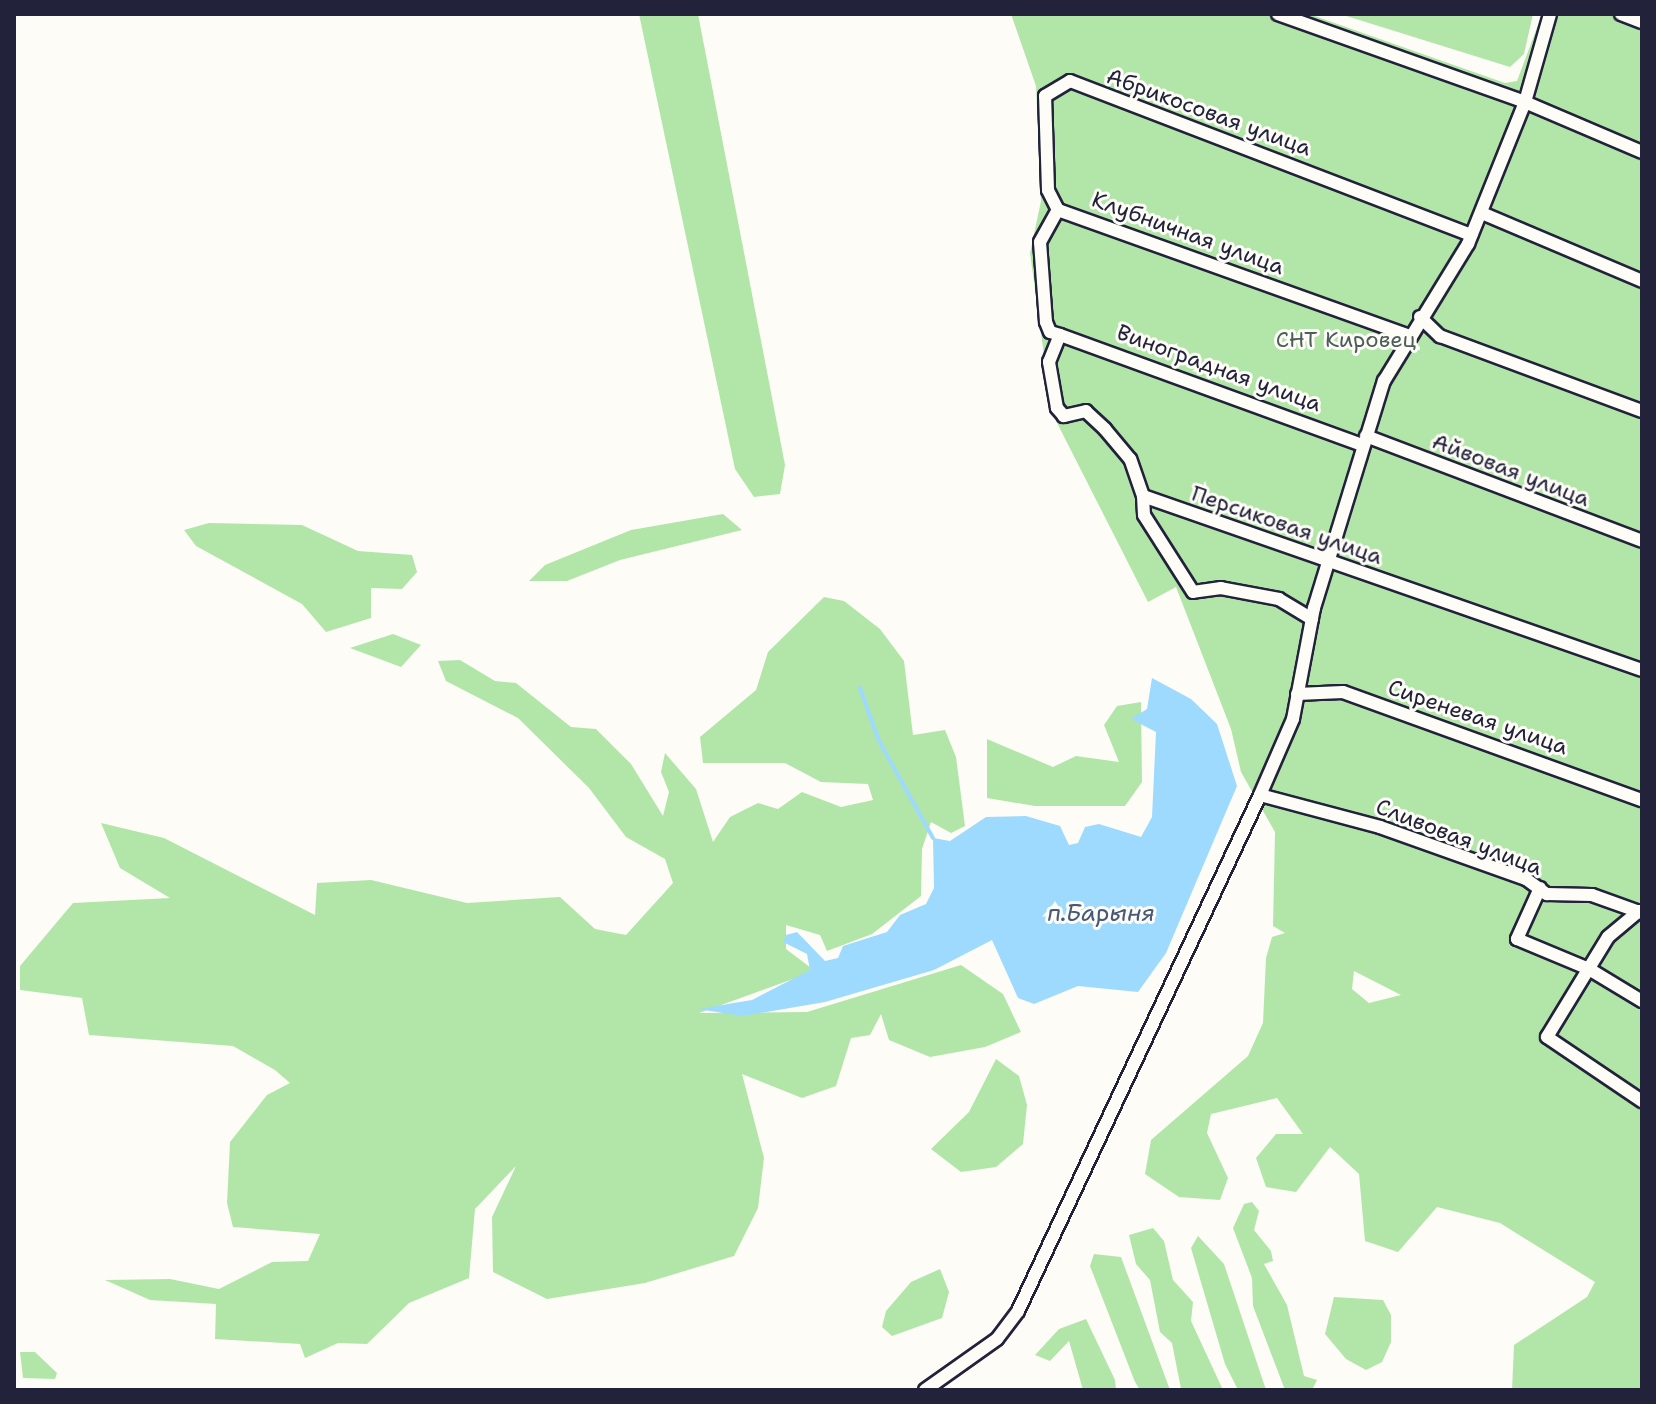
<!DOCTYPE html>
<html>
<head>
<meta charset="utf-8">
<style>
	body { margin:0 }
	#map { position:relative; width:1656px; height:1404px; overflow:hidden; background:#fdfcf7; font-family:"Shantell Sans",sans-serif }
	div>[style] { position:absolute }
	.green>* { inset:0; background:#b2e6a8 }
	.water>* { inset:0; background:#9ddafe }
	.stream>* { height:4px; margin:-2px; padding:0 2px; transform-origin:2px; border-radius:2px; background:#9ddafe }
	.roads { filter:drop-shadow(2px 0 #22223b) drop-shadow(-2px 0 #22223b) drop-shadow(0 2px #22223b) drop-shadow(0 -2px #22223b) }
	.street>* { height:12px; margin:-6px; padding:0 6px; transform-origin:6px; border-radius:6px; background:#fdfcf7 }
	span { translate:-50% -50%; white-space:nowrap; text-align:center; line-height:1.15; -webkit-text-stroke:6px #fdfcf7; paint-order:stroke }
	.street-label { font-size:22px; color:#22223b }
	.park-label { font-size:22px; color:#4d5d5c }
	.water-label { font-size:24px; color:#475976; font-style:italic }
	.frame { position:absolute; inset:0; border:16px solid #22223b; pointer-events:none }
</style>
</head>
<body>
<div id="map">
	<div class="green">
		<i style="clip-path:polygon(639px 14px,698px 14px,785px 465px,780px 494px,754px 497px,735px 469px)"></i>
		<i style="clip-path:polygon(evenodd,1011px 14px,1309px 14px,1505px 83px,1517px 81px,1542px 14px,1642px 14px,1642px 1390px,1512px 1390px,1514px 1345px,1587px 1297px,1595px 1282px,1500px 1223px,1437px 1207px,1398px 1252px,1365px 1241px,1359px 1174px,1330px 1147px,1296px 1192px,1266px 1187px,1256px 1158px,1276px 1134px,1303px 1134px,1277px 1098px,1211px 1114px,1207px 1133px,1228px 1178px,1220px 1200px,1179px 1197px,1145px 1174px,1151px 1140px,1248px 1056px,1263px 1023px,1266px 958px,1272px 937px,1285px 933px,1273px 926px,1275px 832px,1241px 772px,1231px 729px,1176px 587px,1148px 602px,1052px 413px,1030px 253px,1041px 201px,1036px 86px,1011px 14px,1354px 971px,1401px 995px,1369px 1003px,1352px 989px,1354px 971px)"></i>
		<i style="clip-path:polygon(1340px 14px,1533px 14px,1524px 54px,1510px 67px)"></i>
		<i style="clip-path:polygon(723px 514px,742px 530px,620px 560px,567px 581px,529px 581px,545px 565px,631px 530px)"></i>
		<i style="clip-path:polygon(209px 523px,302px 525px,358px 551px,412px 555px,417px 572px,402px 589px,371px 588px,371px 618px,326px 632px,302px 604px,196px 546px,184px 530px)"></i>
		<i style="clip-path:polygon(824px 597px,844px 601px,880px 629px,904px 661px,913px 735px,945px 730px,956px 757px,965px 826px,951px 833px,931px 822px,922px 849px,921px 896px,872px 934px,827px 951px,820px 935px,786px 925px,786px 949px,815px 971px,699px 1013px,807px 1012px,961px 965px,1003px 994px,1021px 1032px,985px 1047px,930px 1057px,889px 1040px,881px 1014px,870px 1035px,851px 1038px,836px 1086px,802px 1098px,742px 1074px,764px 1158px,758px 1208px,734px 1256px,645px 1283px,547px 1299px,493px 1272px,492px 1217px,516px 1166px,475px 1209px,469px 1278px,409px 1303px,367px 1344px,338px 1343px,305px 1358px,300px 1344px,215px 1339px,216px 1304px,150px 1300px,105px 1280px,170px 1279px,219px 1289px,272px 1262px,308px 1261px,320px 1234px,233px 1227px,227px 1203px,230px 1142px,267px 1095px,290px 1083px,275px 1070px,233px 1046px,89px 1035px,82px 998px,20px 990px,20px 966px,73px 903px,170px 898px,120px 868px,101px 823px,164px 838px,315px 915px,317px 883px,371px 880px,467px 903px,560px 897px,595px 929px,626px 935px,673px 883px,665px 859px,626px 837px,589px 788px,518px 718px,446px 681px,438px 661px,460px 660px,495px 681px,516px 683px,571px 727px,596px 729px,631px 764px,663px 816px,669px 792px,661px 772px,665px 753px,696px 789px,713px 842px,730px 817px,758px 803px,778px 809px,802px 792px,841px 807px,873px 800px,868px 784px,821px 782px,785px 763px,703px 763px,700px 737px,756px 690px,768px 652px)"></i>
		<i style="clip-path:polygon(393px 634px,421px 645px,401px 667px,350px 648px)"></i>
		<i style="clip-path:polygon(1141px 702px,1142px 782px,1125px 806px,1035px 806px,987px 798px,987px 739px,1053px 767px,1076px 756px,1119px 762px,1104px 725px,1117px 706px)"></i>
		<i style="clip-path:polygon(996px 1059px,1019px 1076px,1027px 1105px,1023px 1144px,996px 1167px,961px 1172px,931px 1149px,969px 1112px)"></i>
		<i style="clip-path:polygon(1252px 1202px,1259px 1211px,1254px 1230px,1271px 1251px,1273px 1261px,1264px 1264px,1287px 1305px,1304px 1376px,1317px 1380px,1312px 1390px,1285px 1390px,1253px 1306px,1252px 1278px,1233px 1228px,1244px 1204px)"></i>
		<i style="clip-path:polygon(1153px 1228px,1164px 1241px,1173px 1280px,1193px 1302px,1191px 1321px,1223px 1390px,1181px 1389px,1172px 1343px,1160px 1332px,1150px 1280px,1136px 1264px,1129px 1235px)"></i>
		<i style="clip-path:polygon(1198px 1236px,1224px 1264px,1266px 1390px,1238px 1390px,1225px 1364px,1191px 1248px)"></i>
		<i style="clip-path:polygon(1094px 1254px,1121px 1257px,1170px 1390px,1140px 1390px,1135px 1382px,1090px 1266px)"></i>
		<i style="clip-path:polygon(940px 1269px,949px 1292px,942px 1318px,892px 1336px,882px 1327px,886px 1311px,911px 1282px)"></i>
		<i style="clip-path:polygon(1334px 1297px,1383px 1300px,1391px 1315px,1391px 1342px,1382px 1362px,1366px 1370px,1346px 1359px,1325px 1334px)"></i>
		<i style="clip-path:polygon(1086px 1319px,1115px 1380px,1116px 1390px,1083px 1390px,1069px 1341px,1050px 1361px,1035px 1355px,1059px 1329px)"></i>
		<i style="clip-path:polygon(20px 1352px,35px 1352px,57px 1373px,55px 1379px,23px 1378px)"></i>
	</div>
	<div class="water">
		<i style="clip-path:polygon(1152px 678px,1191px 699px,1217px 724px,1237px 786px,1166px 953px,1138px 992px,1078px 986px,1034px 1004px,1018px 998px,992px 940px,934px 970px,825px 1002px,742px 1016px,698px 1009px,752px 1000px,810px 970px,807px 954px,783px 942px,786px 935px,797px 932px,825px 961px,838px 958px,843px 946px,887px 932px,900px 915px,926px 904px,934px 888px,933px 838px,950px 841px,986px 817px,1026px 816px,1060px 826px,1069px 845px,1078px 843px,1085px 827px,1099px 824px,1141px 837px,1152px 817px,1156px 732px,1131px 719px,1147px 709px)"></i>
	</div>
	<div class="stream">
		<i style="left:860px;top:688px;width:56px;rotate:70.3deg"></i>
		<i style="left:879px;top:741px;width:111px;rotate:60.9deg"></i>
	</div>
	<div class="roads">
		<div class="street">
			<i style="left:1278px;top:14px;width:262px;rotate:19.6deg"></i>
			<i style="left:1525px;top:102px;width:127px;rotate:23.1deg"></i>
			<i style="left:1621px;top:14px;width:22px;rotate:21deg"></i>
			<i style="left:1058px;top:210px;width:22px;rotate:-117deg"></i>
			<i style="left:1048px;top:190px;width:94px;rotate:-91.8deg"></i>
			<i style="left:1045px;top:96px;width:29px;rotate:-31deg"></i>
			<i style="left:1070px;top:81px;width:430px;rotate:21deg"></i>
			<i style="left:1482px;top:213px;width:174px;rotate:23deg"></i>
			<i style="left:1420px;top:317px;width:28px;rotate:44deg"></i>
			<i style="left:1440px;top:336px;width:215px;rotate:20.4deg"></i>
			<i style="left:1060px;top:335px;width:321px;rotate:20deg"></i>
			<i style="left:1366px;top:436px;width:295px;rotate:20.8deg"></i>
			<i style="left:1143px;top:496px;width:39px;rotate:-109deg"></i>
			<i style="left:1130px;top:459px;width:39px;rotate:-130deg"></i>
			<i style="left:1105px;top:429px;width:26px;rotate:-137deg"></i>
			<i style="left:1086px;top:411px;width:23px;rotate:167deg"></i>
			<i style="left:1064px;top:416px;width:11px;rotate:-131deg"></i>
			<i style="left:1057px;top:408px;width:47px;rotate:-99.9deg"></i>
			<i style="left:1049px;top:362px;width:29px;rotate:-68deg"></i>
			<i style="left:1060px;top:335px;width:10px;rotate:-163deg"></i>
			<i style="left:1050px;top:332px;width:11px;rotate:-112deg"></i>
			<i style="left:1046px;top:322px;width:80px;rotate:-94.3deg"></i>
			<i style="left:1040px;top:242px;width:37px;rotate:-61deg"></i>
			<i style="left:1058px;top:210px;width:374px;rotate:19.7deg"></i>
			<i style="left:1312px;top:619px;width:39px;rotate:-149deg"></i>
			<i style="left:1279px;top:599px;width:59px;rotate:-169.3deg"></i>
			<i style="left:1221px;top:588px;width:28px;rotate:172deg"></i>
			<i style="left:1193px;top:592px;width:91px;rotate:-122.5deg"></i>
			<i style="left:1144px;top:515px;width:19px;rotate:-93deg"></i>
			<i style="left:1143px;top:496px;width:528px;rotate:19.22deg"></i>
			<i style="left:1297px;top:694px;width:46px;rotate:-2.5deg"></i>
			<i style="left:1343px;top:692px;width:318px;rotate:19.9deg"></i>
			<i style="left:1260px;top:795px;width:124px;rotate:14.9deg"></i>
			<i style="left:1380px;top:827px;width:155px;rotate:19.6deg"></i>
			<i style="left:1526px;top:879px;width:26px;rotate:36deg"></i>
			<i style="left:1547px;top:894px;width:45px;rotate:1.3deg"></i>
			<i style="left:1592px;top:895px;width:53px;rotate:19.8deg"></i>
			<i style="left:1540px;top:888px;width:56px;rotate:114.3deg"></i>
			<i style="left:1517px;top:939px;width:78px;rotate:22.6deg"></i>
			<i style="left:1589px;top:969px;width:62px;rotate:31.1deg"></i>
			<i style="left:1639px;top:911px;width:40px;rotate:140deg"></i>
			<i style="left:1608px;top:937px;width:117px;rotate:121.4deg"></i>
			<i style="left:1547px;top:1037px;width:115px;rotate:34deg"></i>
			<i style="left:925px;top:1390px;width:88px;rotate:-35.3deg"></i>
			<i style="left:997px;top:1339px;width:35px;rotate:-53deg"></i>
			<i style="left:1018px;top:1311px;width:570px;rotate:-64.87deg"></i>
			<i style="left:1260px;top:795px;width:83px;rotate:-66.5deg"></i>
			<i style="left:1293px;top:719px;width:113px;rotate:-79.3deg"></i>
			<i style="left:1314px;top:608px;width:238px;rotate:-72.9deg"></i>
			<i style="left:1384px;top:381px;width:161px;rotate:-58.5deg"></i>
			<i style="left:1468px;top:244px;width:153px;rotate:-68.1deg"></i>
			<i style="left:1525px;top:102px;width:91px;rotate:-74.1deg"></i>
		</div>
	</div>
	<div class="street-label">
		<span style="left:1209px;top:112px;rotate:20deg">Абрикосовая улица</span>
		<span style="left:1188px;top:233px;rotate:20deg">Клубничная улица</span>
		<span style="left:1219px;top:368px;rotate:20deg">Виноградная улица</span>
		<span style="left:1511px;top:470px;rotate:21deg">Айвовая улица</span>
		<span style="left:1287px;top:525px;rotate:19deg">Персиковая улица</span>
		<span style="left:1478px;top:717px;rotate:19deg">Сиреневая улица</span>
		<span style="left:1459px;top:837px;rotate:21deg">Сливовая улица</span>
	</div>
	<div class="park-label">
		<span style="left:1346px;top:340px">СНТ Кировец</span>
	</div>
	<div class="water-label">
		<span style="left:1101px;top:914px">п.Барыня</span>
	</div>
	<div class="frame"></div>
</div>
</body>
</html>
